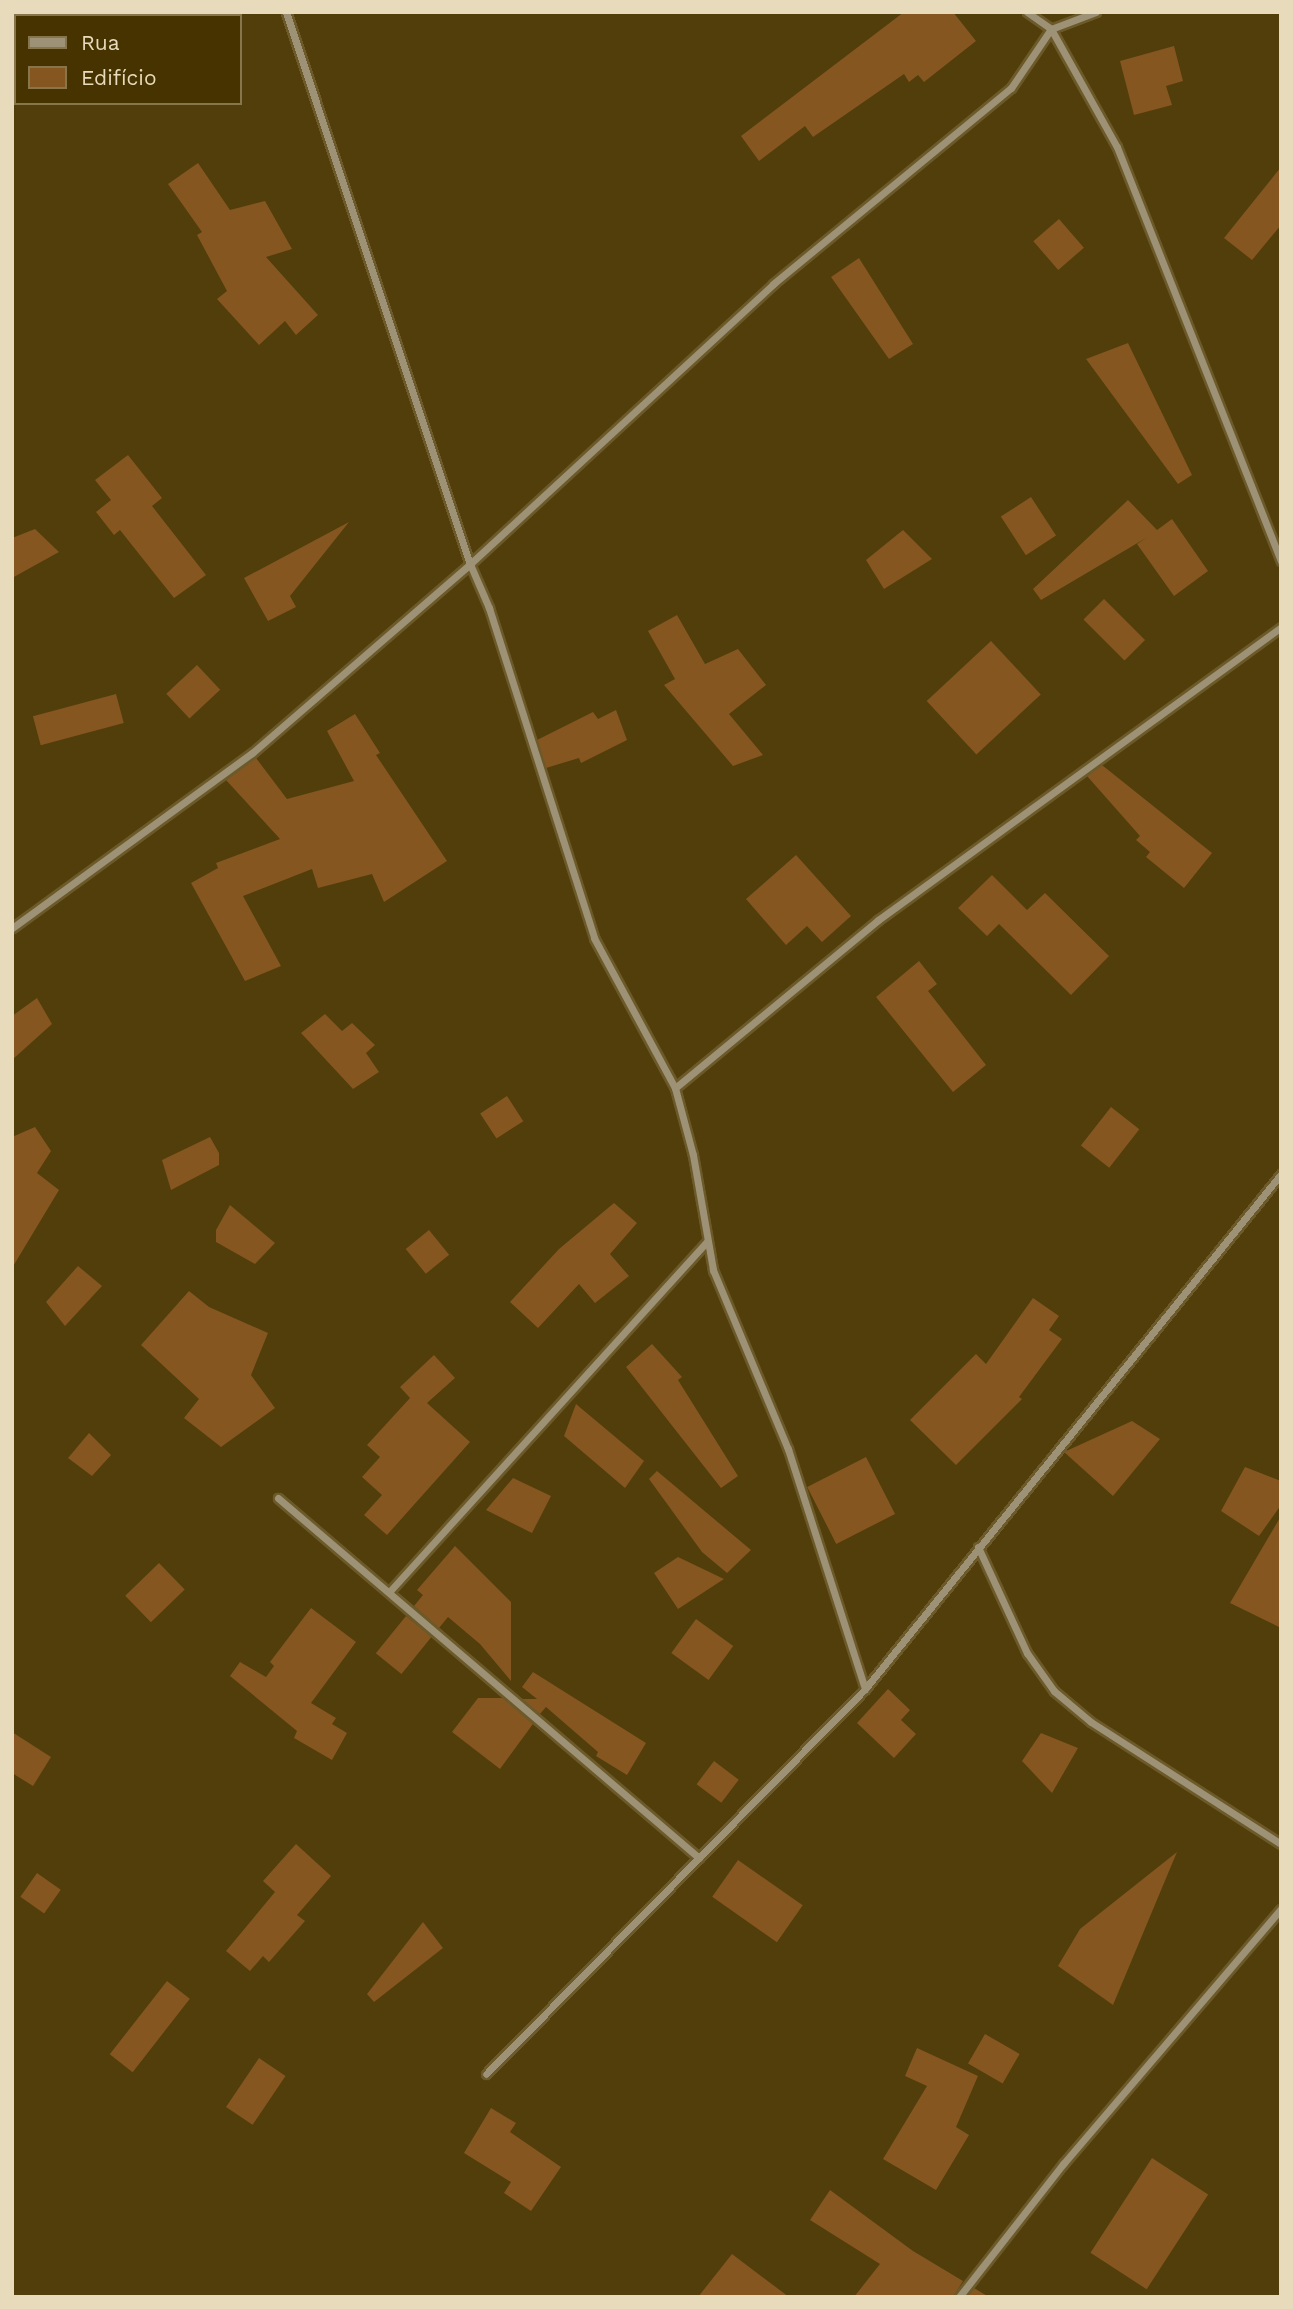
<!DOCTYPE html>
<html>
<head>
<meta charset="utf-8">
<style>
	body { margin:0 }
	#map { position:relative; width:1293px; height:2309px; overflow:hidden; background:#513e0a; font-family:"Work Sans",sans-serif }
	div>[style] { position:absolute }
	.building>* { inset:0; background:#85561f; transform-origin:0 0 }
	.roads { filter:drop-shadow(2px 0 #6c5a2a) drop-shadow(-2px 0 #6c5a2a) drop-shadow(0 2px #6c5a2a) drop-shadow(0 -2px #6c5a2a) }
	.minor>* { height:7px; margin:-3.5px; padding:0 3.5px; transform-origin:3.5px; border-radius:3.5px; background:#9e9276 }
	span { translate:-50% -50%; white-space:nowrap; text-align:center; line-height:1.15; -webkit-text-stroke:7px #463300; paint-order:stroke }
	.frame { position:absolute; inset:0; border:14px solid #e8dbbc; pointer-events:none }
	.legend { position:absolute; left:14px; top:14px; width:228px; height:91px; box-sizing:border-box; background:#463300; border:2px solid #87764b; margin:0; padding:9px 12px; list-style:none; font-size:21px; color:#e8dbbc }
	.legend li { display:flex; align-items:center; gap:14px; height:35px }
	.legend b { width:35px; border:2px solid #87764b }
</style>
</head>
<body>
<div id="map">
	<div class="building">
		<i style="clip-path:polygon(904px 12px,953px 12px,976px 41px,924px 82px,918px 75px,909px 82px,904px 74px,813px 137px,805px 126px,759px 161px,741px 136px)"></i>
		<i style="clip-path:polygon(1174px 46px,1183px 81px,1166px 86px,1172px 105px,1134px 115px,1120px 61px)"></i>
		<i style="clip-path:polygon(198px 163px,230px 210px,265px 201px,292px 249px,266px 257px,318px 315px,296px 335px,285px 321px,259px 345px,217px 299px,227px 291px,197px 235px,202px 232px,168px 184px)"></i>
		<i style="clip-path:polygon(1281px 167px,1281px 225px,1252px 260px,1224px 238px)"></i>
		<i style="left:1059px;top:219px;width:38px;height:34px;rotate:49deg"></i>
		<i style="clip-path:polygon(859px 258px,913px 344px,889px 359px,831px 277px)"></i>
		<i style="clip-path:polygon(1128px 343px,1192px 475px,1178px 484px,1086px 359px)"></i>
		<i style="clip-path:polygon(128px 455px,162px 498px,152px 506px,206px 575px,174px 598px,120px 530px,114px 535px,96px 512px,111px 500px,95px 480px)"></i>
		<i style="left:1031px;top:497px;width:46px;height:36px;rotate:57deg"></i>
		<i style="clip-path:polygon(1128px 500px,1157px 530px,1172px 519px,1208px 571px,1174px 596px,1137px 544px,1146px 538px,1041px 600px,1033px 589px)"></i>
		<i style="clip-path:polygon(349px 522px,290px 596px,296px 607px,268px 621px,244px 578px)"></i>
		<i style="clip-path:polygon(35px 529px,59px 552px,12px 578px,12px 538px)"></i>
		<i style="clip-path:polygon(903px 530px,932px 559px,884px 589px,866px 560px)"></i>
		<i style="left:1104px;top:599px;width:58px;height:29px;rotate:45deg"></i>
		<i style="clip-path:polygon(677px 615px,705px 664px,738px 649px,766px 685px,729px 714px,763px 755px,733px 766px,664px 685px,675px 679px,648px 631px)"></i>
		<i style="left:991px;top:641px;width:73px;height:88px;rotate:47deg"></i>
		<i style="left:197px;top:665px;width:34px;height:42px;rotate:47deg"></i>
		<i style="left:116px;top:694px;width:30px;height:86px;rotate:75deg"></i>
		<i style="clip-path:polygon(616px 710px,627px 740px,581px 763px,579px 758px,546px 768px,537px 740px,593px 712px,598px 719px)"></i>
		<i style="clip-path:polygon(355px 714px,380px 753px,376px 755px,447px 861px,384px 902px,372px 874px,318px 888px,312px 869px,243px 896px,281px 966px,245px 981px,191px 883px,218px 868px,216px 863px,280px 839px,226px 780px,256px 758px,287px 799px,354px 781px,327px 731px)"></i>
		<i style="clip-path:polygon(1102px 765px,1212px 853px,1184px 888px,1146px 857px,1150px 852px,1136px 840px,1140px 836px,1087px 776px)"></i>
		<i style="clip-path:polygon(796px 855px,851px 916px,822px 942px,807px 926px,786px 945px,746px 899px)"></i>
		<i style="clip-path:polygon(992px 875px,1027px 910px,1045px 893px,1109px 956px,1071px 995px,999px 924px,987px 936px,958px 908px)"></i>
		<i style="clip-path:polygon(919px 961px,937px 984px,928px 991px,986px 1065px,953px 1092px,876px 997px)"></i>
		<i style="clip-path:polygon(37px 998px,52px 1024px,12px 1060px,12px 1016px)"></i>
		<i style="clip-path:polygon(325px 1014px,342px 1031px,352px 1023px,375px 1045px,366px 1053px,379px 1072px,353px 1089px,301px 1033px)"></i>
		<i style="left:507px;top:1096px;width:30px;height:32px;rotate:57deg"></i>
		<i style="left:1111px;top:1107px;width:36px;height:49px;rotate:38deg"></i>
		<i style="clip-path:polygon(35px 1127px,51px 1151px,37px 1173px,59px 1190px,12px 1268px,12px 1137px)"></i>
		<i style="clip-path:polygon(210px 1137px,219px 1153px,219px 1165px,171px 1190px,162px 1160px)"></i>
		<i style="clip-path:polygon(614px 1203px,637px 1223px,610px 1254px,629px 1276px,595px 1303px,579px 1284px,538px 1328px,510px 1302px,559px 1249px)"></i>
		<i style="clip-path:polygon(230px 1205px,275px 1243px,255px 1264px,216px 1242px,216px 1230px)"></i>
		<i style="left:429px;top:1230px;width:32px;height:30px;rotate:51deg"></i>
		<i style="clip-path:polygon(78px 1266px,102px 1286px,65px 1326px,46px 1302px)"></i>
		<i style="clip-path:polygon(189px 1291px,209px 1307px,268px 1333px,251px 1375px,275px 1408px,221px 1447px,184px 1418px,199px 1399px,141px 1345px)"></i>
		<i style="clip-path:polygon(1033px 1298px,1059px 1316px,1049px 1330px,1062px 1339px,1019px 1397px,1022px 1399px,956px 1465px,910px 1420px,976px 1354px,986px 1364px)"></i>
		<i style="clip-path:polygon(652px 1344px,682px 1377px,678px 1380px,738px 1476px,721px 1488px,626px 1367px)"></i>
		<i style="clip-path:polygon(434px 1355px,455px 1378px,427px 1403px,470px 1442px,387px 1535px,364px 1515px,382px 1495px,362px 1477px,380px 1457px,367px 1445px,410px 1398px,400px 1387px)"></i>
		<i style="clip-path:polygon(576px 1404px,644px 1461px,625px 1488px,564px 1436px)"></i>
		<i style="clip-path:polygon(1132px 1421px,1160px 1439px,1113px 1496px,1064px 1452px)"></i>
		<i style="clip-path:polygon(89px 1433px,111px 1455px,92px 1476px,68px 1458px)"></i>
		<i style="left:866px;top:1457px;width:64px;height:66px;rotate:63deg"></i>
		<i style="clip-path:polygon(1245px 1467px,1281px 1481px,1281px 1505px,1259px 1536px,1221px 1511px)"></i>
		<i style="clip-path:polygon(657px 1471px,751px 1550px,727px 1573px,702px 1552px,649px 1479px)"></i>
		<i style="clip-path:polygon(513px 1478px,551px 1496px,532px 1533px,486px 1510px)"></i>
		<i style="clip-path:polygon(1281px 1516px,1281px 1628px,1230px 1603px)"></i>
		<i style="clip-path:polygon(455px 1546px,511px 1602px,511px 1681px,480px 1644px,448px 1617px,439px 1628px,414px 1606px,423px 1595px,417px 1590px)"></i>
		<i style="clip-path:polygon(678px 1557px,724px 1579px,678px 1609px,654px 1573px)"></i>
		<i style="left:159px;top:1563px;width:37px;height:47px;rotate:46deg"></i>
		<i style="clip-path:polygon(311px 1608px,356px 1642px,311px 1703px,336px 1718px,332px 1724px,347px 1733px,332px 1760px,294px 1738px,297px 1731px,230px 1676px,240px 1662px,266px 1677px,274px 1666px,270px 1662px)"></i>
		<i style="left:406px;top:1616px;width:33px;height:48px;rotate:39deg"></i>
		<i style="left:696px;top:1619px;width:46px;height:42px;rotate:36deg"></i>
		<i style="clip-path:polygon(533px 1672px,646px 1743px,627px 1775px,596px 1756px,598px 1752px,546px 1707px,540px 1714px,522px 1699px,537px 1699px,522px 1687px)"></i>
		<i style="clip-path:polygon(888px 1689px,910px 1710px,901px 1720px,916px 1734px,894px 1758px,857px 1723px)"></i>
		<i style="clip-path:polygon(478px 1698px,503px 1698px,533px 1724px,500px 1769px,452px 1732px)"></i>
		<i style="clip-path:polygon(12px 1732px,51px 1757px,33px 1786px,12px 1773px)"></i>
		<i style="clip-path:polygon(1041px 1733px,1078px 1748px,1052px 1793px,1022px 1761px)"></i>
		<i style="left:714px;top:1761px;width:31px;height:29px;rotate:37deg"></i>
		<i style="clip-path:polygon(296px 1844px,331px 1876px,297px 1915px,305px 1921px,269px 1962px,263px 1956px,250px 1971px,226px 1951px,275px 1892px,263px 1881px)"></i>
		<i style="clip-path:polygon(1177px 1852px,1113px 2005px,1058px 1966px,1080px 1929px)"></i>
		<i style="left:738px;top:1860px;width:79px;height:45px;rotate:35deg"></i>
		<i style="left:37px;top:1873px;width:29px;height:29px;rotate:35deg"></i>
		<i style="clip-path:polygon(423px 1922px,443px 1948px,374px 2002px,367px 1994px)"></i>
		<i style="left:167px;top:1981px;width:29px;height:93px;rotate:38deg"></i>
		<i style="left:985px;top:2034px;width:40px;height:34px;rotate:30deg"></i>
		<i style="clip-path:polygon(917px 2048px,978px 2076px,956px 2127px,969px 2135px,936px 2190px,883px 2159px,927px 2086px,905px 2076px)"></i>
		<i style="left:259px;top:2058px;width:32px;height:59px;rotate:34deg"></i>
		<i style="clip-path:polygon(491px 2108px,516px 2123px,510px 2132px,561px 2167px,531px 2211px,504px 2193px,511px 2182px,464px 2153px)"></i>
		<i style="left:1152px;top:2158px;width:67px;height:113px;rotate:33deg"></i>
		<i style="clip-path:polygon(830px 2190px,913px 2251px,963px 2281px,953px 2297px,854px 2297px,880px 2264px,810px 2220px)"></i>
		<i style="clip-path:polygon(732px 2254px,789px 2297px,698px 2297px)"></i>
		<i style="clip-path:polygon(974px 2288px,989px 2297px,967px 2297px)"></i>
	</div>
	<div class="roads">
		<div class="minor">
			<i style="left:286px;top:12px;width:582px;rotate:71.57deg"></i>
			<i style="left:470px;top:564px;width:48px;rotate:66.6deg"></i>
			<i style="left:489px;top:608px;width:346px;rotate:72.3deg"></i>
			<i style="left:594px;top:938px;width:170px;rotate:61.6deg"></i>
			<i style="left:675px;top:1088px;width:69px;rotate:75deg"></i>
			<i style="left:693px;top:1155px;width:117px;rotate:80.1deg"></i>
			<i style="left:713px;top:1270px;width:194px;rotate:67.3deg"></i>
			<i style="left:788px;top:1449px;width:252px;rotate:72.2deg"></i>
			<i style="left:1027px;top:12px;width:29px;rotate:35deg"></i>
			<i style="left:1051px;top:29px;width:135px;rotate:60.8deg"></i>
			<i style="left:1117px;top:147px;width:445px;rotate:68.4deg"></i>
			<i style="left:12px;top:928px;width:297px;rotate:-36.1deg"></i>
			<i style="left:252px;top:753px;width:289px;rotate:-40.9deg"></i>
			<i style="left:470px;top:564px;width:413px;rotate:-42.7deg"></i>
			<i style="left:773px;top:284px;width:308px;rotate:-39.5deg"></i>
			<i style="left:1011px;top:88px;width:71px;rotate:-55.9deg"></i>
			<i style="left:1051px;top:29px;width:48px;rotate:-20.7deg"></i>
			<i style="left:675px;top:1088px;width:264px;rotate:-39.6deg"></i>
			<i style="left:878px;top:920px;width:498px;rotate:-36deg"></i>
			<i style="left:278px;top:1498px;width:554px;rotate:40.53deg"></i>
			<i style="left:978px;top:1547px;width:117px;rotate:65.2deg"></i>
			<i style="left:1027px;top:1653px;width:47px;rotate:54.6deg"></i>
			<i style="left:1054px;top:1691px;width:48px;rotate:40deg"></i>
			<i style="left:1091px;top:1722px;width:226px;rotate:32.7deg"></i>
			<i style="left:390px;top:1591px;width:471px;rotate:-47.8deg"></i>
			<i style="left:486px;top:2074px;width:540px;rotate:-45.45deg"></i>
			<i style="left:865px;top:1689px;width:662px;rotate:-51.07deg"></i>
			<i style="left:959px;top:2297px;width:169px;rotate:-52deg"></i>
			<i style="left:1063px;top:2164px;width:335px;rotate:-49.5deg"></i>
		</div>
	</div>
	<div class="frame"></div>
	<ul class="legend">
	<li><b style="height:9px;background:#9e9276"></b>Rua</li>
	<li><b style="height:19px;background:#85561f"></b>Edifício</li>
	</ul>
</div>
</body>
</html>
